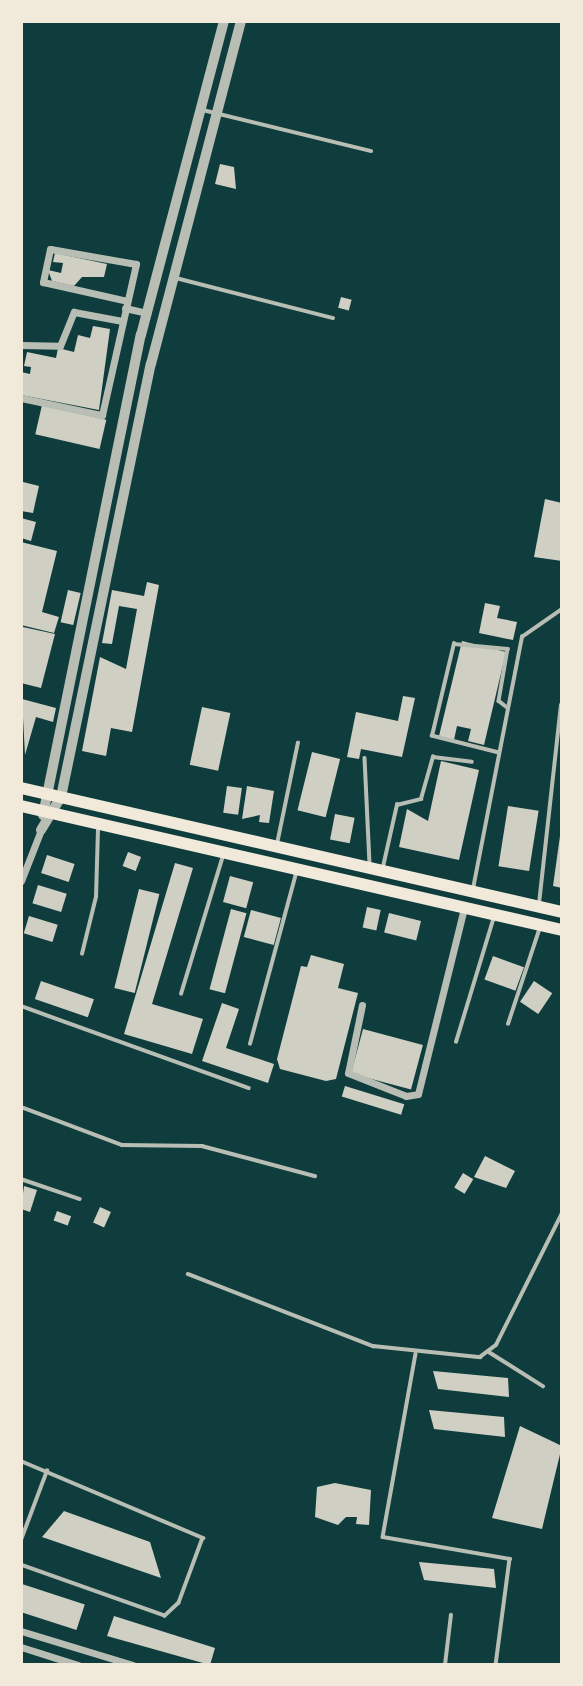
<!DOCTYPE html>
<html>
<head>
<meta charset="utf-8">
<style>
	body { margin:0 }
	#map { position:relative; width:583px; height:1686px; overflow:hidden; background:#0f3d3e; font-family:Raleway,sans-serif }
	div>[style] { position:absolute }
	.building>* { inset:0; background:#cfcfc3; transform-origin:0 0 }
	.service>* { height:3.5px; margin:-1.75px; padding:0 1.75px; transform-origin:1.75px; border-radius:1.75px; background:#b8beb3 }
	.minor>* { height:7px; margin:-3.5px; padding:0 3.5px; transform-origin:3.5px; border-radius:3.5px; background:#b8beb3 }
	.tertiary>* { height:10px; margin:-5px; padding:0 5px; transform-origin:5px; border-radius:5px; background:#b8beb3 }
	.primary>* { height:12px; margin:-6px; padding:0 6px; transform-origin:6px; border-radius:6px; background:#f1e9da }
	span { translate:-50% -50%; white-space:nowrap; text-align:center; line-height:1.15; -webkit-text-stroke:5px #f1e9da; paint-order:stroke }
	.frame { position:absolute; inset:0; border:23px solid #f1e9da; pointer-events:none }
</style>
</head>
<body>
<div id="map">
	<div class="building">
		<i style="clip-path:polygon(220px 164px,234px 167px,236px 189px,215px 184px)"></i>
		<i style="clip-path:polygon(55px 253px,107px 264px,104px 277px,82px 277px,74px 286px,52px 281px,48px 270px,61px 273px,63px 263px,53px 262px)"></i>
		<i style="left:341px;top:297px;width:11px;height:11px;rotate:15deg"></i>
		<i style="clip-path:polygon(93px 326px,110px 329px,99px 410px,21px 395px,21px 372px,30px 374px,31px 367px,24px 366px,27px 352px,56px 358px,58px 348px,74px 352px,78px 335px,90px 338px)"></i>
		<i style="left:42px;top:405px;width:66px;height:30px;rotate:13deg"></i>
		<i style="clip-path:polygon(23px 482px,39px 486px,33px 513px,21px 511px)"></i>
		<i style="clip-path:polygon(545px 499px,562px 503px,562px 561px,534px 557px)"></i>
		<i style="clip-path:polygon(21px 518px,36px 522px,31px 541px,21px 538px)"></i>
		<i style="clip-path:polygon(21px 542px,57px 551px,42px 612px,59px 617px,54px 633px,21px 625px)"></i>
		<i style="clip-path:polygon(147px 582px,159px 585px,132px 732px,111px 728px,106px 756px,82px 751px,100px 657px,126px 669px,137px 609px,119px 606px,112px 644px,102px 643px,112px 590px,144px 596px)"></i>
		<i style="left:68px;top:590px;width:13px;height:33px;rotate:13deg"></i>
		<i style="clip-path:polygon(485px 603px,500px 606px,497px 618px,517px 622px,513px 640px,479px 633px)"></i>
		<i style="clip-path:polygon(23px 627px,55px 634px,41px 688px,21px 683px)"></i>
		<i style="clip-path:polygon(462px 641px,506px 652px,484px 745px,468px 741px,471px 729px,457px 726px,454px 740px,439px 736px)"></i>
		<i style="clip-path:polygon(403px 696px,415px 698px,402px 757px,361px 749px,359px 759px,347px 757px,356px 712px,398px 721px)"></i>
		<i style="clip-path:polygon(22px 699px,56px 708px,53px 722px,36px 717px,25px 755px)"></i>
		<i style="left:202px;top:707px;width:29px;height:59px;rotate:12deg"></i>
		<i style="left:312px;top:752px;width:29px;height:60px;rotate:14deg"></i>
		<i style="clip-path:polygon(441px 761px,479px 770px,459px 860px,399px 847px,407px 809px,428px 821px)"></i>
		<i style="left:227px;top:786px;width:15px;height:27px;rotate:8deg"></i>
		<i style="clip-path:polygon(247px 786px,274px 791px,269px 823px,259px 822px,260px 815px,242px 819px)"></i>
		<i style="left:508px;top:806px;width:31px;height:61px;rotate:9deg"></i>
		<i style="left:335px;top:814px;width:20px;height:26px;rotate:11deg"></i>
		<i style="clip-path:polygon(560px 836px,562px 837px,562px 888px,553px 886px)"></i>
		<i style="left:128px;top:852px;width:14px;height:15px;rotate:21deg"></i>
		<i style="left:47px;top:855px;width:29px;height:19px;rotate:18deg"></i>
		<i style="clip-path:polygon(175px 863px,193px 868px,152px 1004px,203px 1019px,192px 1054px,124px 1034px)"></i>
		<i style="left:230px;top:876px;width:24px;height:27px;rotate:15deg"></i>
		<i style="left:38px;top:885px;width:30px;height:19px;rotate:17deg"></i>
		<i style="left:139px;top:889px;width:21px;height:102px;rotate:14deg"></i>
		<i style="left:367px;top:907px;width:14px;height:21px;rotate:12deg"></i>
		<i style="left:231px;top:909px;width:16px;height:83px;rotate:15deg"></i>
		<i style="left:251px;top:910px;width:31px;height:28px;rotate:15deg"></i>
		<i style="left:389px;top:913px;width:33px;height:20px;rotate:14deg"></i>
		<i style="left:29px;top:916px;width:30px;height:18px;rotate:17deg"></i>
		<i style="clip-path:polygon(311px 955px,344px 964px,338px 988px,358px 993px,336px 1079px,326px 1081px,280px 1069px,277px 1059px,301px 966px,307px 967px)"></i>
		<i style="left:493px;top:956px;width:33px;height:25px;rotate:20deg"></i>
		<i style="left:41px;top:981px;width:56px;height:19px;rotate:19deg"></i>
		<i style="left:534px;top:981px;width:22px;height:25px;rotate:34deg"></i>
		<i style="clip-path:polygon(222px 1003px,239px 1009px,226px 1048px,274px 1064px,268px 1083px,202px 1061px)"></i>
		<i style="left:363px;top:1029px;width:62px;height:46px;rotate:15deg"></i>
		<i style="left:345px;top:1086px;width:62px;height:11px;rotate:17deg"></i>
		<i style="clip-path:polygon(485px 1156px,515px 1171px,506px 1188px,474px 1177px)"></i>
		<i style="left:463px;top:1173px;width:12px;height:17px;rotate:31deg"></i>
		<i style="clip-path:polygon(24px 1186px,37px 1190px,30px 1212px,21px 1209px)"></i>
		<i style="left:100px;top:1207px;width:12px;height:17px;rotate:24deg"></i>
		<i style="left:57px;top:1211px;width:15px;height:10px;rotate:20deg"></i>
		<i style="clip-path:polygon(433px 1371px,508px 1378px,509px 1397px,438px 1389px)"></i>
		<i style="clip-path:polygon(429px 1410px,504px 1417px,505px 1437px,434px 1429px)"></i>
		<i style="clip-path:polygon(520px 1426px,562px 1446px,542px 1529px,492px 1518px)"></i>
		<i style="clip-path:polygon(335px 1483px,371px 1490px,369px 1525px,356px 1524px,357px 1517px,346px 1517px,338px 1525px,315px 1517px,317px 1487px)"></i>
		<i style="clip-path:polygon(64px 1511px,150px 1542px,161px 1578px,42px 1537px)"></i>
		<i style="clip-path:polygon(419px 1562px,494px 1569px,496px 1588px,424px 1580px)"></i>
		<i style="left:22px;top:1584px;width:66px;height:27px;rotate:18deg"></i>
		<i style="clip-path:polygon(114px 1616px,215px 1648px,210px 1665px,107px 1636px)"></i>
	</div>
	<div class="service">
		<i style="left:203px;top:110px;width:173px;rotate:13.7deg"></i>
		<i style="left:176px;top:278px;width:162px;rotate:14.3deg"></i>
		<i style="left:499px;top:753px;width:69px;rotate:-165.8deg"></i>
		<i style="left:432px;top:736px;width:95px;rotate:-76.6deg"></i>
		<i style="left:454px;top:644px;width:54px;rotate:5.3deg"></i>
		<i style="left:508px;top:649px;width:53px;rotate:99.8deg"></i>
		<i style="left:499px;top:701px;width:11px;rotate:38deg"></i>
		<i style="left:365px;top:758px;width:105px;rotate:87.3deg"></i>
		<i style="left:277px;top:844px;width:103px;rotate:-78.3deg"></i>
		<i style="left:383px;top:867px;width:64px;rotate:-77.3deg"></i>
		<i style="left:397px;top:805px;width:25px;rotate:-14deg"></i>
		<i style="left:421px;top:799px;width:44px;rotate:-74.1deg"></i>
		<i style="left:433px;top:757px;width:39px;rotate:7deg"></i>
		<i style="left:473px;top:889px;width:257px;rotate:-79deg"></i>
		<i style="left:522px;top:637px;width:49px;rotate:-35deg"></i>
		<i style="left:539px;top:904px;width:200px;rotate:-83.7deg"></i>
		<i style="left:82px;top:954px;width:59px;rotate:-76.2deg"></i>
		<i style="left:96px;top:897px;width:69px;rotate:-88.3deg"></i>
		<i style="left:181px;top:994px;width:144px;rotate:-73.1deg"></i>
		<i style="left:21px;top:1006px;width:242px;rotate:19.8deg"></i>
		<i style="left:508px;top:1024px;width:102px;rotate:-71.7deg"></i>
		<i style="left:456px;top:1042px;width:131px;rotate:-73.1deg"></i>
		<i style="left:250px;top:1044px;width:176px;rotate:-74.9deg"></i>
		<i style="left:21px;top:1107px;width:108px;rotate:20.6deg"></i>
		<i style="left:122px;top:1145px;width:80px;rotate:0.7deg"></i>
		<i style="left:202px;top:1146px;width:117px;rotate:14.9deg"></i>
		<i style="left:21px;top:1179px;width:62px;rotate:18.7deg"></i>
		<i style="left:188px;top:1274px;width:199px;rotate:21.3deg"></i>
		<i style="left:373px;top:1346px;width:108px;rotate:5.9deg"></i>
		<i style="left:480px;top:1357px;width:20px;rotate:-37deg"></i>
		<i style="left:496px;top:1345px;width:148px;rotate:-63.4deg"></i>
		<i style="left:489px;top:1352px;width:64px;rotate:32.2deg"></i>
		<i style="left:416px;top:1354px;width:186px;rotate:100.2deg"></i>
		<i style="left:383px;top:1537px;width:129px;rotate:9.8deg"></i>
		<i style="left:510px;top:1559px;width:107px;rotate:97.5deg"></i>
		<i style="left:21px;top:1461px;width:198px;rotate:22.9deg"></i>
		<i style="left:203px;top:1538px;width:69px;rotate:110.3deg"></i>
		<i style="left:179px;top:1603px;width:19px;rotate:137deg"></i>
		<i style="left:165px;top:1616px;width:153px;rotate:-160.5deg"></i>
		<i style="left:21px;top:1540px;width:74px;rotate:-69.4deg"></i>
		<i style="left:445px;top:1665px;width:50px;rotate:-83.2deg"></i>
	</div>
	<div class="minor">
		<i style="left:125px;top:308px;width:23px;rotate:13deg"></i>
		<i style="left:21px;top:345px;width:39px;rotate:1deg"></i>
		<i style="left:60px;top:346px;width:37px;rotate:-68deg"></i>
		<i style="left:74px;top:312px;width:49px;rotate:10.6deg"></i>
		<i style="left:21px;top:398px;width:83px;rotate:11.9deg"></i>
		<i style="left:102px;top:415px;width:155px;rotate:-77.3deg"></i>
		<i style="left:136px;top:264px;width:87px;rotate:-170.1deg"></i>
		<i style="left:50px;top:249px;width:34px;rotate:102deg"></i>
		<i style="left:43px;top:282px;width:86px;rotate:12.7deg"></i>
		<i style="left:21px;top:881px;width:55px;rotate:-68.6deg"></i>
		<i style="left:362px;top:1005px;width:69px;rotate:101.6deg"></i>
		<i style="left:348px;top:1073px;width:62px;rotate:21.6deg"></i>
		<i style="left:406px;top:1096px;width:12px;rotate:-9deg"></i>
		<i style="left:418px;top:1094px;width:192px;rotate:-76.1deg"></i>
		<i style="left:21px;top:1631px;width:117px;rotate:16.9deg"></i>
		<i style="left:21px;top:1647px;width:60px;rotate:17.5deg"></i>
	</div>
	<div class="tertiary">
		<i style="left:43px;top:815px;width:490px;rotate:-78.5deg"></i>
		<i style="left:141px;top:335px;width:325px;rotate:-75.2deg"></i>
		<i style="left:41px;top:830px;width:39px;rotate:-59deg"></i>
		<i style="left:61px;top:797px;width:442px;rotate:-78.3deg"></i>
		<i style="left:151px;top:364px;width:355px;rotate:-75.3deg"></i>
	</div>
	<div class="primary">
		<i style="left:21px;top:788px;width:555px;rotate:12.91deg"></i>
		<i style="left:21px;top:806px;width:555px;rotate:12.91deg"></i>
	</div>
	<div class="frame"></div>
</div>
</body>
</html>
